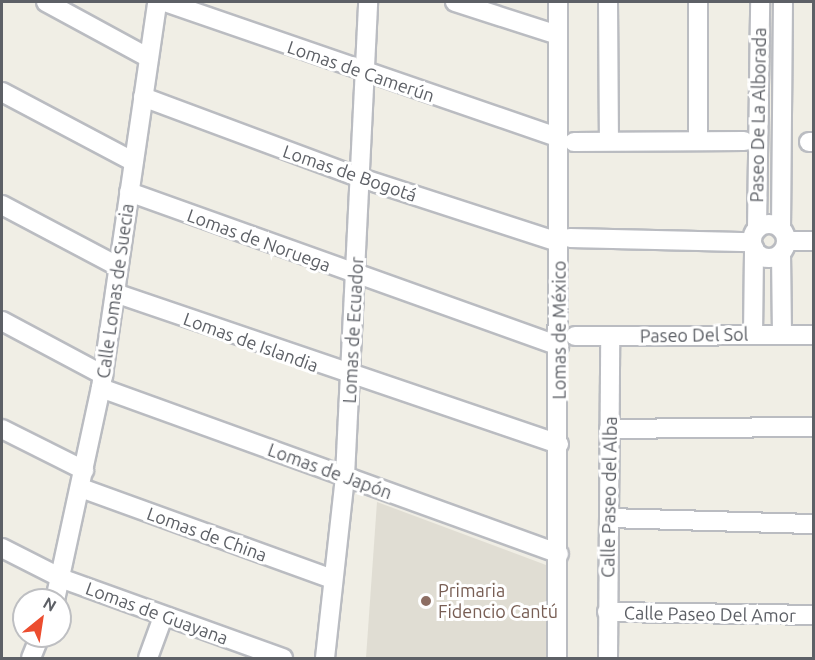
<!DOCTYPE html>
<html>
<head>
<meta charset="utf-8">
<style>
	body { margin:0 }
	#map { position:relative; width:815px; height:660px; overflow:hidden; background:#f0eee5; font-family:Ubuntu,sans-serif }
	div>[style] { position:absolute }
	.education>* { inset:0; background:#e0ddd3 }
	.roads { filter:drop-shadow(2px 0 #babcc1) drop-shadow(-2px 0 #babcc1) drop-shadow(0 2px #babcc1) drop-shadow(0 -2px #babcc1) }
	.minor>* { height:18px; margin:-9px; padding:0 9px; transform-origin:9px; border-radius:9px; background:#fff }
	.minor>.ring { margin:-9px; padding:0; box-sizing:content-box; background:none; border:18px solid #fff; border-radius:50% }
	.dots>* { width:16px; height:16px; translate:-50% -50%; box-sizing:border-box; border:3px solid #fff; border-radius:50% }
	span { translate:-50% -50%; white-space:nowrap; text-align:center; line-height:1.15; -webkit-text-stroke:6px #fff; paint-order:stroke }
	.street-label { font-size:18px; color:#5d6066 }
	.education-label { font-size:18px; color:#785e54 }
	.left { translate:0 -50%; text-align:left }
	.frame { position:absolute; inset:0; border:3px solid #5d6066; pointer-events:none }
	.north { position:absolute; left:12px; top:588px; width:60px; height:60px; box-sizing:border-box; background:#fff; border:2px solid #bebfc2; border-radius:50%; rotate:30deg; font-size:16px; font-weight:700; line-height:24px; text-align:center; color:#5d6066 }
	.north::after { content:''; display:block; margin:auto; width:21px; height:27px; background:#ec4d2f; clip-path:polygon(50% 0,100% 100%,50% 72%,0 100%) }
</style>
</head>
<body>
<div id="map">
	<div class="education">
		<i style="clip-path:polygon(377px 502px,546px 565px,547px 658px,366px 658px)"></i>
	</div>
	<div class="roads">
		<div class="minor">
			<i style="left:46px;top:2px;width:117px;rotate:28.5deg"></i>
			<i style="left:165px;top:2px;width:416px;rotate:19deg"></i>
			<i style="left:455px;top:2px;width:108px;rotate:17.8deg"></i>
			<i style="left:608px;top:2px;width:138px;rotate:89.6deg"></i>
			<i style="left:698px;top:2px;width:139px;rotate:90deg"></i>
			<i style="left:2px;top:92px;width:149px;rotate:27.9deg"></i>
			<i style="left:143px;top:97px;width:229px;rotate:20.4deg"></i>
			<i style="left:358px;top:177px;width:210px;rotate:18deg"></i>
			<i style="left:574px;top:142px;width:170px;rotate:-0.3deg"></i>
			<i style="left:809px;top:142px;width:5px"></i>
			<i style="left:129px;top:192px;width:457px;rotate:19.7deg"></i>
			<i style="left:2px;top:205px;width:132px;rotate:27.9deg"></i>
			<i class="ring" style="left:752px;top:224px;width:16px;height:16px"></i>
			<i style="left:757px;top:229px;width:227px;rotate:-89.2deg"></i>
			<i style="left:781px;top:229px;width:227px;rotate:-89.5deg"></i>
			<i style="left:570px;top:238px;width:182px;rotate:1.3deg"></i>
			<i style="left:786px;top:241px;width:28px"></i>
			<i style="left:781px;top:253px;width:81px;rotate:89.3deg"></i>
			<i style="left:115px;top:293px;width:469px;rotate:18.8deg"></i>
			<i style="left:2px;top:321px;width:115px;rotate:28.1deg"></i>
			<i style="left:753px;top:335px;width:87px;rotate:-89.3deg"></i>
			<i style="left:575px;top:336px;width:239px;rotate:-0.2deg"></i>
			<i style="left:101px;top:388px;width:487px;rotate:19.9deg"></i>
			<i style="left:2px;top:429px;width:92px;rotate:26.6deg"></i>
			<i style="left:609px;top:429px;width:205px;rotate:-0.6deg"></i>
			<i style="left:81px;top:488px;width:268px;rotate:19.9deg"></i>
			<i style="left:609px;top:518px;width:205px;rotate:1.7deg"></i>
			<i style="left:2px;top:548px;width:68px;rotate:26.9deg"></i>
			<i style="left:63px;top:579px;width:234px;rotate:19.8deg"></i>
			<i style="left:55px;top:600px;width:217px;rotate:-77.8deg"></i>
			<i style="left:101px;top:388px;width:390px;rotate:-81.7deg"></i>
			<i style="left:607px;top:612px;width:207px;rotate:0.8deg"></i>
			<i style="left:31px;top:658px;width:24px;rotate:-68deg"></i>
			<i style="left:148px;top:658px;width:44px;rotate:-69.9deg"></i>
			<i style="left:325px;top:658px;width:183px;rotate:-83.7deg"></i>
			<i style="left:345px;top:476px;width:475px;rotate:-87.2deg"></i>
			<i style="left:557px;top:658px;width:656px;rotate:-89.91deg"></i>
			<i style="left:608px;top:658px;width:322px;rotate:-89.6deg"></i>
		</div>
	</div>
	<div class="dots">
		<i style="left:426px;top:601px;background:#8d6e63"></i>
	</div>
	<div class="street-label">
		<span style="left:361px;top:71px;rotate:19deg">Lomas de Camerún</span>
		<span style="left:758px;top:115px;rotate:-89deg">Paseo De La Alborada</span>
		<span style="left:350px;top:173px;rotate:19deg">Lomas de Bogotá</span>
		<span style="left:259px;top:240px;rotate:20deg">Lomas de Noruega</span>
		<span style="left:115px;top:291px;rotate:-82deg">Calle Lomas de Suecia</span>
		<span style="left:353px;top:330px;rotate:-87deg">Lomas de Ecuador</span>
		<span style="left:559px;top:330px;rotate:-90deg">Lomas de México</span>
		<span style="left:694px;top:335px;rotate:-1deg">Paseo Del Sol</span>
		<span style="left:251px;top:342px;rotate:20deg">Lomas de Islandia</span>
		<span style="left:330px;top:471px;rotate:20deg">Lomas de Japón</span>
		<span style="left:609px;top:497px;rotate:-89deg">Calle Paseo del Alba</span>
		<span style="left:207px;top:534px;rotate:20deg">Lomas de China</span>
		<span style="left:157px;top:613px;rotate:20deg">Lomas de Guayana</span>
		<span style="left:710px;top:614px;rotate:1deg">Calle Paseo Del Amor</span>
	</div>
	<div class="education-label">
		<span class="left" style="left:438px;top:601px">Primaria<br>Fidencio Cantú</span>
	</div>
	<div class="frame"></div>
	<div class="north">N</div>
</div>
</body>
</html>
